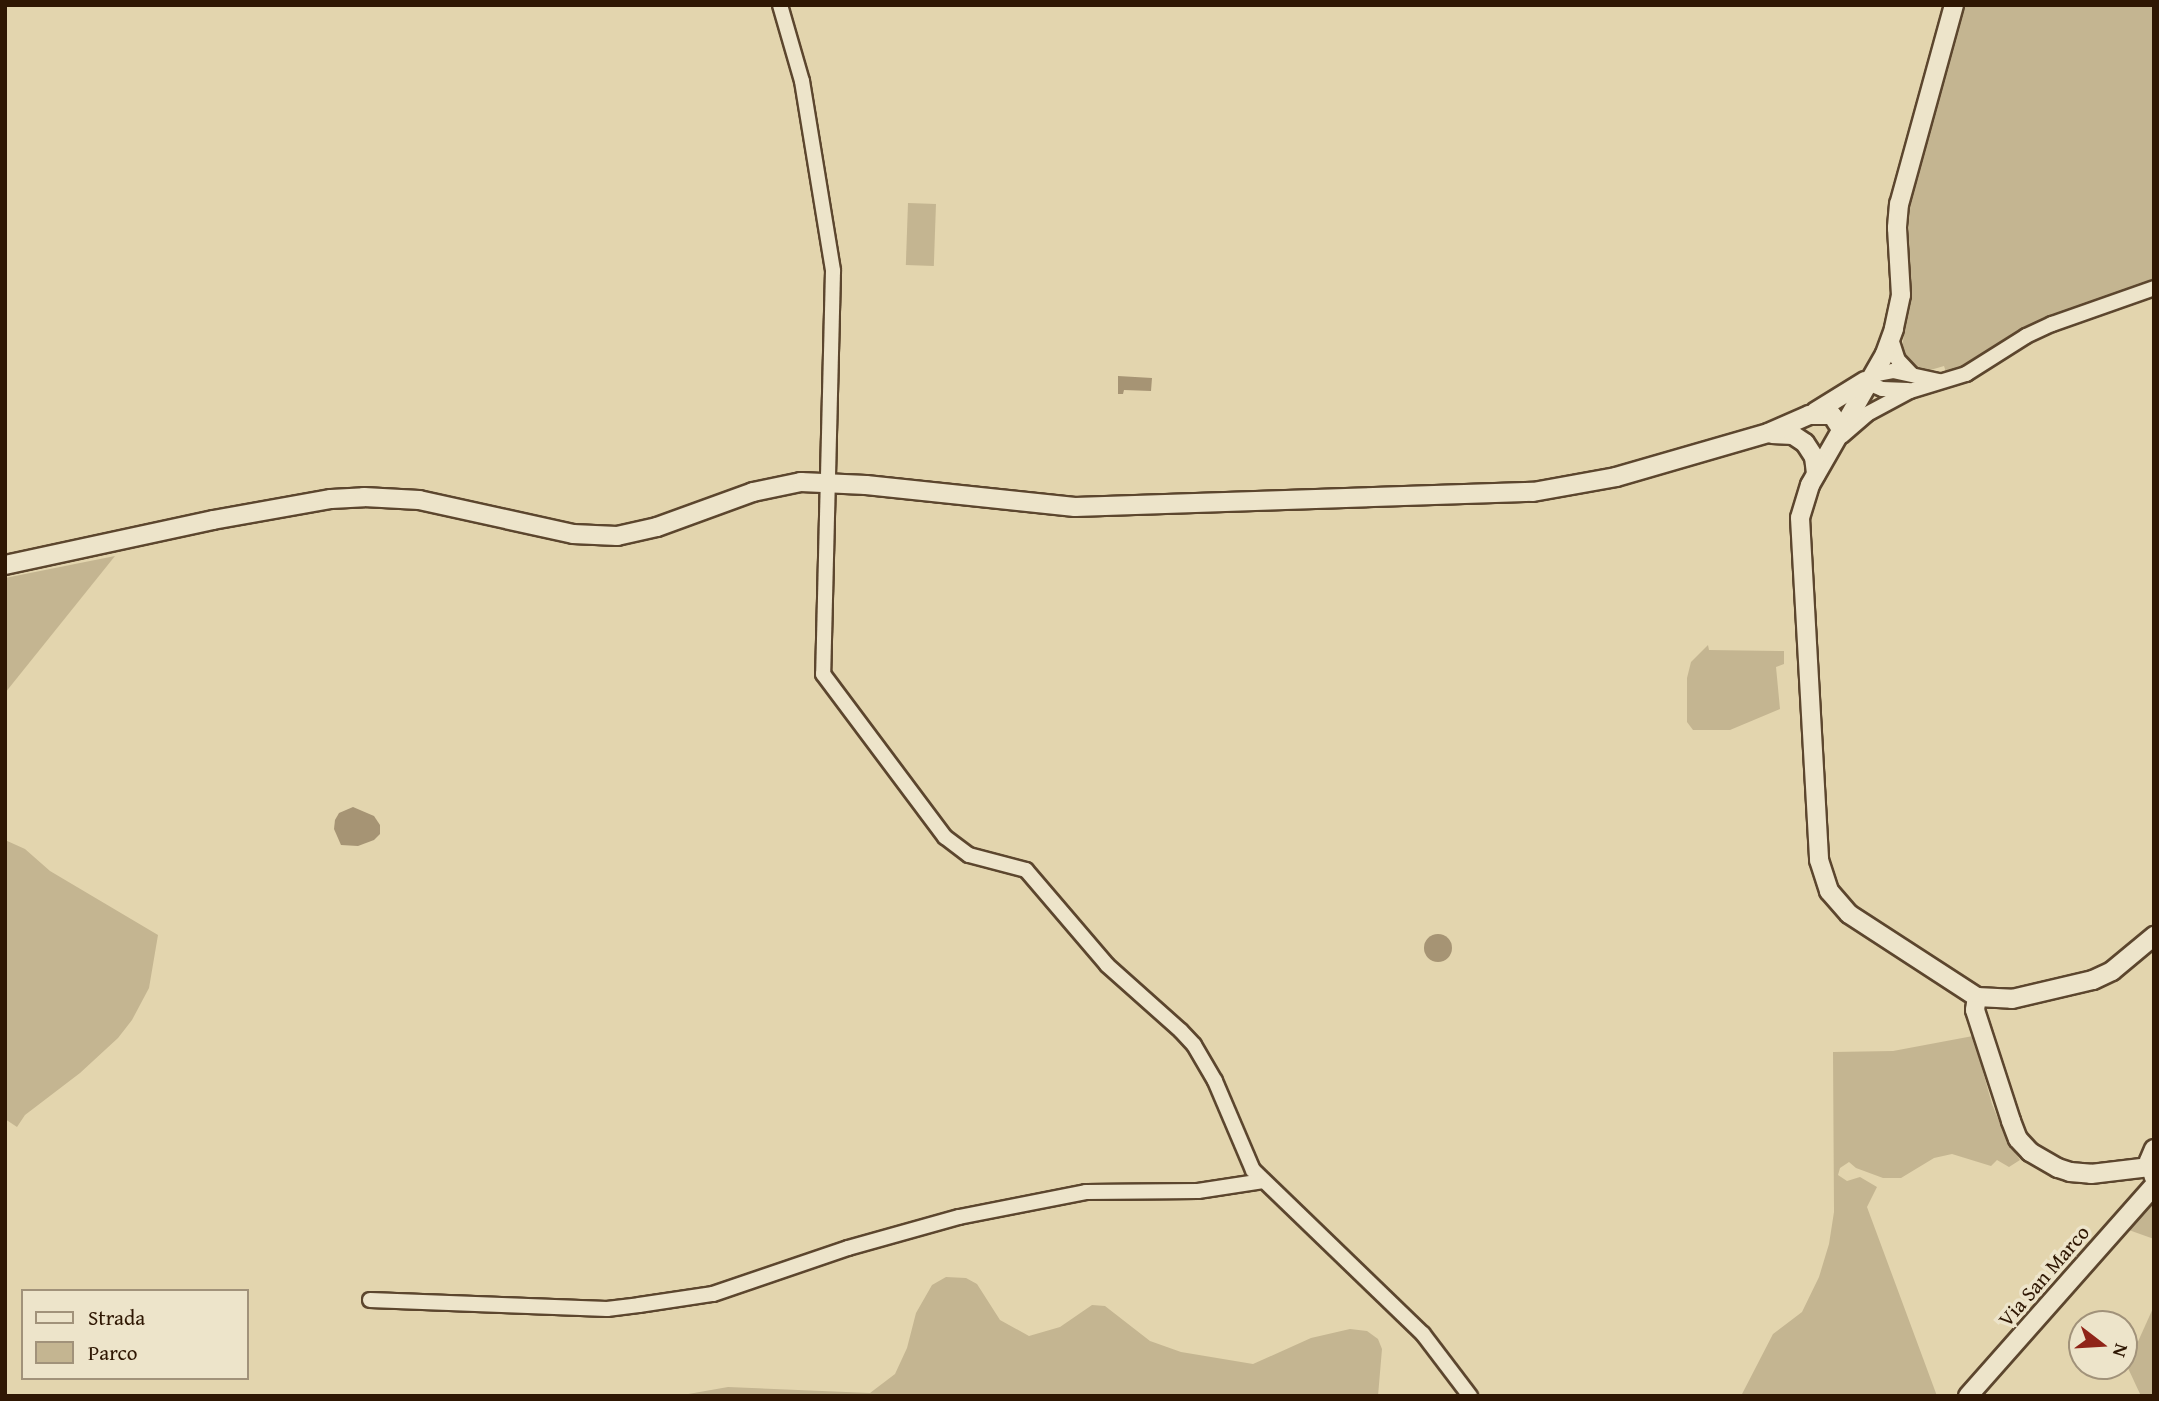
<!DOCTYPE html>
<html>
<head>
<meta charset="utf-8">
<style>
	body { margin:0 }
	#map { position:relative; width:2159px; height:1401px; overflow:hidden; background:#e3d5ae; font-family:"Gentium Book Plus",serif }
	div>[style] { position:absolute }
	.green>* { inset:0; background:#c4b591; transform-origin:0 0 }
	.water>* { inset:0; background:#a69474 }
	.round { border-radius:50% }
	.roads { filter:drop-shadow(2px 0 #5c462e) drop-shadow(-2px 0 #5c462e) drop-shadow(0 2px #5c462e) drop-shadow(0 -2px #5c462e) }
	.minor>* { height:14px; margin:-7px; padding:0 7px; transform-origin:7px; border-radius:7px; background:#ede4ca }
	.tertiary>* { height:18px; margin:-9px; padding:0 9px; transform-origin:9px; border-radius:9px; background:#ede4ca }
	span { translate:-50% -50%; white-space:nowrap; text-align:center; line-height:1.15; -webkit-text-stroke:7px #ede4ca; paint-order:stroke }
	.street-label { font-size:21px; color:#2f1703 }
	.frame { position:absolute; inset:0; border:7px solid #2f1703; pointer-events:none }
	.legend { position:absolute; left:21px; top:1289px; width:228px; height:91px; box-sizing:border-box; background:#ede4ca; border:2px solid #a1927a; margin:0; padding:9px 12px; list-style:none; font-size:21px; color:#2f1703 }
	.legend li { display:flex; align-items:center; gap:14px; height:35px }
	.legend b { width:35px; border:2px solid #a1927a }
	.north { position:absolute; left:2068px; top:1310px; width:70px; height:70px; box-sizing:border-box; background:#ede4ca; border:2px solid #a1927a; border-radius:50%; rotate:107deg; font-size:19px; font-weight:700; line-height:28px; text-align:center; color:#2f1703 }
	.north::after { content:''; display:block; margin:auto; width:24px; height:32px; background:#8f2418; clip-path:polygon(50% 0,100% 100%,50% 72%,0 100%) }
</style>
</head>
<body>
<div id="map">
	<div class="green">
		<i style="clip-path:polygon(1964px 5px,2154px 5px,2154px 283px,1960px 370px,1946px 372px,1944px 366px,1927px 371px,1914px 370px,1901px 357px,1907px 311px,1909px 209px)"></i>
		<i style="left:908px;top:203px;width:28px;height:62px;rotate:2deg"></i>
		<i style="clip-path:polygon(115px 556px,5px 693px,5px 578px)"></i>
		<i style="clip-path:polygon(1708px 645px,1709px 650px,1784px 651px,1784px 664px,1776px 667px,1780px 709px,1730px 730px,1693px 730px,1687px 722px,1687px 678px,1691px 662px)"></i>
		<i style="clip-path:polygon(5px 840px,25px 849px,50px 871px,158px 935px,149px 988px,132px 1020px,118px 1038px,80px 1073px,25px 1115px,17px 1127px,5px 1119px)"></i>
		<i style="clip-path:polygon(1973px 1036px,1992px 1104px,2006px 1138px,2020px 1160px,2009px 1167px,1997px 1160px,1991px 1166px,1952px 1154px,1934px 1158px,1901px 1178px,1883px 1178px,1856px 1168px,1849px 1162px,1840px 1168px,1838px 1175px,1847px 1181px,1860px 1177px,1877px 1187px,1867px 1207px,1937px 1396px,1741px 1396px,1773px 1334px,1802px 1312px,1819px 1277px,1829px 1244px,1834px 1212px,1833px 1052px,1893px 1051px)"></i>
		<i style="clip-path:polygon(2154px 1198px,2154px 1239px,2126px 1229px)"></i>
		<i style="clip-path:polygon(946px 1277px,966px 1278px,977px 1284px,1000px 1320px,1029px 1336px,1060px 1327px,1092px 1305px,1105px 1306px,1150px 1341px,1181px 1352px,1253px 1364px,1311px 1338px,1350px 1329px,1367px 1331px,1378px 1339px,1382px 1349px,1378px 1396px,677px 1396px,728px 1387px,870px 1393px,895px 1374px,907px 1348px,916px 1313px,932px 1285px)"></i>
		<i style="clip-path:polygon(2154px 1306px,2154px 1396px,2141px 1396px,2127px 1366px)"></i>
	</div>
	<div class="water">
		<i style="clip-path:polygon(1118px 376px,1152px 378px,1151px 391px,1124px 390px,1123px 394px,1118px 394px)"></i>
		<i style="clip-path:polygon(353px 807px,374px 816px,380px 825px,380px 834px,374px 840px,358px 846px,341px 845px,334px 829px,335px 820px,339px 813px)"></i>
		<i class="round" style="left:1424px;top:934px;width:28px;height:28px"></i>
	</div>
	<div class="roads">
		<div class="minor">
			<i style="left:780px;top:5px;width:79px;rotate:73.9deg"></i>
			<i style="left:802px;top:81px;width:193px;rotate:80.7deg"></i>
			<i style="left:833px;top:271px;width:403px;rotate:91.4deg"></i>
			<i style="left:823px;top:674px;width:204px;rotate:53.2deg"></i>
			<i style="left:945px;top:837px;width:30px;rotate:37deg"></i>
			<i style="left:969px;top:855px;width:59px;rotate:14.7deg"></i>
			<i style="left:1026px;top:870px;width:125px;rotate:49.5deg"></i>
			<i style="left:1107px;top:965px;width:99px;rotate:41.7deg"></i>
			<i style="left:1181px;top:1031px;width:19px;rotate:47deg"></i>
			<i style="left:1194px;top:1045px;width:42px;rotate:59.7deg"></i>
			<i style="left:1215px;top:1081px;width:97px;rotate:66.9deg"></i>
			<i style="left:1253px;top:1170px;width:236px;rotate:44deg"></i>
			<i style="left:1423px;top:1334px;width:78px;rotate:52.8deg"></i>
			<i style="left:1891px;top:339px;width:22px;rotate:72deg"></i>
			<i style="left:1898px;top:360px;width:19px;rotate:47deg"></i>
			<i style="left:1873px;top:375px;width:20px;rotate:-11deg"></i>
			<i style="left:1893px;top:371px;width:47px;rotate:12.3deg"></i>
			<i style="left:1868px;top:383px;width:15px;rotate:23deg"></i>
			<i style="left:1882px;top:389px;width:26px;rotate:2deg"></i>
			<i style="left:1842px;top:436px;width:33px;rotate:-41deg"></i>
			<i style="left:1867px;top:414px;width:49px;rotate:-28.1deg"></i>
			<i style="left:1910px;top:391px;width:59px;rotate:-16.9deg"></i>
			<i style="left:1966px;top:374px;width:71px;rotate:-32.3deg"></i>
			<i style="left:2026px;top:336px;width:29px;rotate:-25deg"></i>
			<i style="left:2052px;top:324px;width:108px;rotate:-19.4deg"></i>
			<i style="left:370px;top:1300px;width:237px;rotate:2.2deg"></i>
			<i style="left:607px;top:1309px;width:32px;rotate:-7deg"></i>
			<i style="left:639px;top:1305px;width:75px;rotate:-8.5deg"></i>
			<i style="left:713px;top:1294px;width:143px;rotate:-18.8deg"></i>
			<i style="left:848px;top:1248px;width:115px;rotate:-15.6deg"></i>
			<i style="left:959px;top:1217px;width:129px;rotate:-11.1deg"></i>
			<i style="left:1086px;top:1192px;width:112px;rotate:-0.5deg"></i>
			<i style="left:1198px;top:1191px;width:66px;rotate:-8.7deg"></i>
		</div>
		<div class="tertiary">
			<i style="left:1954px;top:5px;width:206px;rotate:105.4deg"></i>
			<i style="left:1899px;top:204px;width:24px;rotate:95deg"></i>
			<i style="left:1897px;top:228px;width:67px;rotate:86.6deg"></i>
			<i style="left:1901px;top:295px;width:35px;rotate:102deg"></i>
			<i style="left:1894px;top:329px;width:27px;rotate:110deg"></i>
			<i style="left:1885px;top:354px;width:151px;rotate:119.8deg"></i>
			<i style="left:1810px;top:485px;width:34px;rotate:107deg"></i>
			<i style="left:1800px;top:518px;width:343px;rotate:86.8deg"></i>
			<i style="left:1819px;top:860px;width:33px;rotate:72deg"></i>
			<i style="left:1829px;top:891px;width:30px;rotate:49deg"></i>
			<i style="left:1849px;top:914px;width:153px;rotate:33deg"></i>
			<i style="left:1977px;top:997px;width:35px;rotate:3deg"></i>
			<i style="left:2012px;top:999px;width:83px;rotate:-13.2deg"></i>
			<i style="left:2093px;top:980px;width:21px;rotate:-25deg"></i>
			<i style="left:2112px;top:971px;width:55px;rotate:-39.8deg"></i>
			<i style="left:1815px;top:412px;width:59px;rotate:-31.8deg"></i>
			<i style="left:1772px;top:434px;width:21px;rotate:3deg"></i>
			<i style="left:1793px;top:435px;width:14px;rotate:34deg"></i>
			<i style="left:1805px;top:443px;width:17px;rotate:57deg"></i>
			<i style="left:1814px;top:457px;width:17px;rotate:83deg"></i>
			<i style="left:5px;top:565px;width:213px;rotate:-12.2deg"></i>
			<i style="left:213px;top:520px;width:120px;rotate:-10.1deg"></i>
			<i style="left:331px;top:499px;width:33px;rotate:-3deg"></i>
			<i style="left:364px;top:497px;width:55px;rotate:3.1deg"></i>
			<i style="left:419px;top:500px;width:158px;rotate:12.4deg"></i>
			<i style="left:573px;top:534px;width:44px;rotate:2.6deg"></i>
			<i style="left:617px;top:536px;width:41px;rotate:-12.7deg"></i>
			<i style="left:657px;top:527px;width:102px;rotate:-20deg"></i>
			<i style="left:753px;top:492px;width:49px;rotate:-11.8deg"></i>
			<i style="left:801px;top:482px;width:65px;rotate:2.6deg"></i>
			<i style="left:866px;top:485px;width:210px;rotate:6deg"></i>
			<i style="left:1075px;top:507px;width:458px;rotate:-1.9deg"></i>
			<i style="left:1533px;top:492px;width:84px;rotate:-10.2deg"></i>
			<i style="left:1616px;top:477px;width:158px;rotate:-16.1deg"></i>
			<i style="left:1768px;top:433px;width:45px;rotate:-23.7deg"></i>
			<i style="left:1809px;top:415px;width:23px"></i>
			<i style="left:1832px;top:415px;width:17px;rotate:57deg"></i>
			<i style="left:1977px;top:997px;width:13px;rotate:99deg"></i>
			<i style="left:1975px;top:1010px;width:117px;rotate:72deg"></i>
			<i style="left:2011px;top:1121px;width:19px;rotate:69deg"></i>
			<i style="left:2018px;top:1139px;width:18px;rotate:47deg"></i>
			<i style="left:2030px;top:1152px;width:32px;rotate:30deg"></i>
			<i style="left:2058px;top:1168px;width:13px;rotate:18deg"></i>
			<i style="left:2070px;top:1172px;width:21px;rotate:5deg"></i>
			<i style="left:2091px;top:1174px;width:59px;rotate:-6.8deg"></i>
			<i style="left:2154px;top:1149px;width:13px;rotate:113deg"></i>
			<i style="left:2149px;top:1161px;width:17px;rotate:73deg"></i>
			<i style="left:1968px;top:1396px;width:281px;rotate:-48.5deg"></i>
		</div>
	</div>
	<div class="street-label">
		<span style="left:2044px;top:1276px;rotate:-49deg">Via San Marco</span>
	</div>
	<div class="frame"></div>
	<ul class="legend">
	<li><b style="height:9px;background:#ede4ca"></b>Strada</li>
	<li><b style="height:19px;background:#c4b591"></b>Parco</li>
	</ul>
	<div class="north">N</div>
</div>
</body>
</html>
